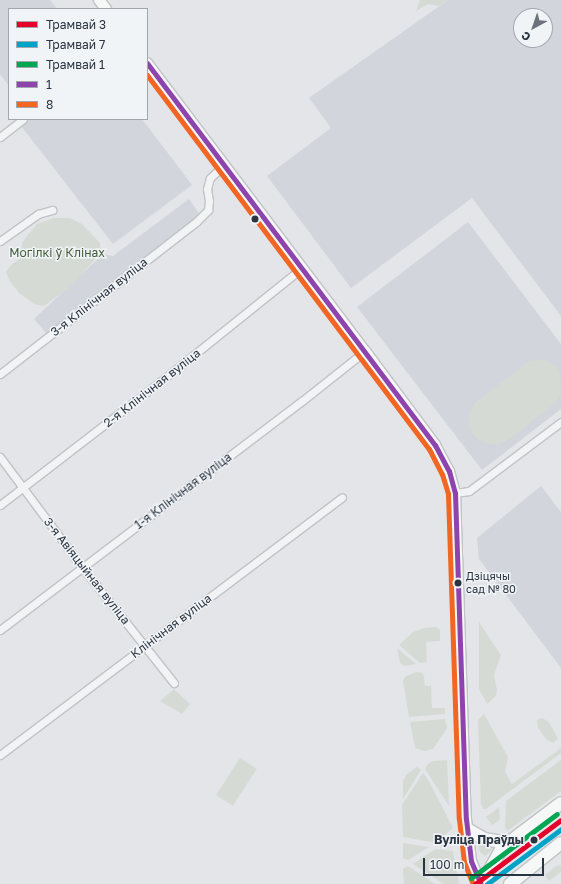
<!DOCTYPE html>
<html>
<head>
<meta charset="utf-8">
<style>
	body { margin:0 }
	#map { position:relative; width:561px; height:884px; overflow:hidden; background:#e3e5e8; font-family:"Golos Text",sans-serif }
	div>[style] { position:absolute }
	.built>* { inset:0; background:#d2d5db }
	.green>* { inset:0; background:#d5dbd4; transform-origin:0 0 }
	.roads { filter:drop-shadow(1px 0 #c1c3c6) drop-shadow(-1px 0 #c1c3c6) drop-shadow(0 1px #c1c3c6) drop-shadow(0 -1px #c1c3c6) }
	.minor>* { height:7px; margin:-3.5px; padding:0 3.5px; transform-origin:3.5px; border-radius:3.5px; background:#f2f3f5 }
	.secondary>* { height:10px; margin:-5px; padding:0 5px; transform-origin:5px; border-radius:5px; background:#f6f7f7 }
	.primary>* { height:12px; margin:-6px; padding:0 6px; transform-origin:6px; border-radius:6px; background:#f6f7f7 }
	.bus-1>* { height:5px; margin:-2.5px; padding:0 2.5px; transform-origin:2.5px; border-radius:2.5px; background:#8e44ad }
	.bus-2>* { height:5px; margin:-2.5px; padding:0 2.5px; transform-origin:2.5px; border-radius:2.5px; background:#f26522 }
	.tram-1>* { height:5px; margin:-2.5px; padding:0 2.5px; transform-origin:2.5px; border-radius:2.5px; background:#e4002b }
	.tram-2>* { height:5px; margin:-2.5px; padding:0 2.5px; transform-origin:2.5px; border-radius:2.5px; background:#02a3c7 }
	.tram-3>* { height:5px; margin:-2.5px; padding:0 2.5px; transform-origin:2.5px; border-radius:2.5px; background:#00a651 }
	.dots>* { width:11px; height:11px; translate:-50% -50%; box-sizing:border-box; border:2px solid #f1f4f7; border-radius:50% }
	span { translate:-50% -50%; white-space:nowrap; text-align:center; line-height:1.15; -webkit-text-stroke:3px #f1f4f7; paint-order:stroke }
	.bus-label { font-size:11px; color:#2b3441 }
	.left { translate:0 -50%; text-align:left }
	.park-label { font-size:12px; color:#425c38 }
	.street-label { font-size:12px; color:#2b3441 }
	.stop-label { font-size:12px; color:#2b3441; font-weight:700 }
	.right { translate:-100% -50%; text-align:right }
	.legend { position:absolute; left:8px; top:8px; width:140px; height:112px; box-sizing:border-box; background:#f1f4f7; border:1px solid #a2a7ae; margin:0; padding:5px 7px; list-style:none; font-size:12px; color:#2b3441 }
	.legend li { display:flex; align-items:center; gap:8px; height:20px }
	.legend b { width:20px; border:1px solid #a2a7ae }
	.north { position:absolute; left:513px; top:8px; width:40px; height:40px; box-sizing:border-box; background:#f1f4f7; border:1px solid #a2a7ae; border-radius:50%; rotate:220deg; font-size:11px; font-weight:700; line-height:16px; text-align:center; color:#2b3441 }
	.north::after { content:''; display:block; margin:auto; width:14px; height:18px; background:#6b727b; clip-path:polygon(50% 0,100% 100%,50% 72%,0 100%) }
	.scale { position:absolute; left:423px; top:858px; width:121px; height:18px; box-sizing:border-box; border:2px solid #2b3441; border-top:0; padding-left:5px; font-size:12px; line-height:14px; white-space:nowrap; color:#2b3441; -webkit-text-stroke:3px #f1f4f7; paint-order:stroke }
</style>
</head>
<body>
<div id="map">
	<div class="built">
		<i style="clip-path:polygon(0 0,50px 0,57px 9px,9px 9px,9px 86px,0 74px)"></i>
		<i style="clip-path:polygon(evenodd,448px 0,561px 0,561px 316px,472px 198px,351px 288px,267px 176px,331px 128px,309px 98px,448px 0,521px 16px,545px 16px,545px 40px,521px 40px,521px 16px)"></i>
		<i style="clip-path:polygon(30px 119px,142px 119px,192px 185px,113px 244px,21px 126px)"></i>
		<i style="clip-path:polygon(189px 199px,200px 215px,47px 334px,34px 319px,103px 254px,113px 256px)"></i>
		<i style="clip-path:polygon(468px 222px,561px 344px,561px 409px,482px 470px,357px 307px)"></i>
		<i style="clip-path:polygon(541px 486px,561px 512px,561px 668px,479px 559px,477px 538px)"></i>
	</div>
	<div class="green">
		<i style="clip-path:polygon(420px 0,448px 0,439px 6px,428px 4px,416px 11px)"></i>
		<i style="clip-path:polygon(54px 218px,70px 218px,82px 224px,100px 243px,101px 251px,97px 257px,71px 286px,44px 306px,34px 304px,19px 293px,9px 280px,6px 272px,12px 264px,21px 258px,22px 243px,27px 236px,37px 224px)"></i>
		<i style="clip-path:polygon(538px 360px,547px 361px,555px 366px,560px 373px,561px 395px,554px 404px,509px 439px,499px 444px,490px 444px,480px 441px,472px 433px,469px 424px,469px 413px,475px 403px,528px 362px)"></i>
		<i style="clip-path:polygon(479px 622px,501px 655px,494px 675px,497px 690px,496px 696px,487px 704px,479px 689px)"></i>
		<i style="clip-path:polygon(436px 627px,440px 630px,440px 641px,426px 642px,427px 662px,420px 663px,399px 645px,413px 632px,424px 628px)"></i>
		<i style="clip-path:polygon(397px 648px,416px 664px,405px 666px,400px 663px)"></i>
		<i style="clip-path:polygon(417px 672px,422px 673px,424px 676px,425px 686px,431px 686px,432px 708px,445px 708px,445px 714px,409px 717px,403px 680px,406px 676px)"></i>
		<i style="clip-path:polygon(174px 689px,190px 704px,182px 714px,160px 701px)"></i>
		<i style="clip-path:polygon(484px 714px,508px 757px,505px 772px,512px 784px,561px 748px,561px 753px,486px 809px,483px 809px,481px 804px,478px 720px)"></i>
		<i style="clip-path:polygon(542px 718px,549px 722px,558px 739px,553px 743px,546px 739px,538px 728px,537px 720px)"></i>
		<i style="clip-path:polygon(445px 719px,447px 728px,433px 749px,425px 751px,415px 748px,410px 722px)"></i>
		<i style="left:240px;top:758px;width:20px;height:44px;rotate:33deg"></i>
		<i style="clip-path:polygon(447px 760px,449px 806px,425px 769px,428px 764px,433px 761px)"></i>
		<i style="clip-path:polygon(561px 760px,561px 791px,507px 831px,505px 826px,506px 801px)"></i>
		<i style="clip-path:polygon(417px 767px,421px 770px,403px 799px,403px 781px,407px 774px)"></i>
		<i style="clip-path:polygon(423px 773px,430px 783px,453px 828px,436px 843px,403px 837px,402px 805px)"></i>
		<i style="clip-path:polygon(499px 807px,500px 820px,492px 825px,486px 817px)"></i>
		<i style="clip-path:polygon(477px 840px,485px 845px,496px 847px,485px 856px,480px 852px)"></i>
		<i style="clip-path:polygon(403px 843px,429px 847px,408px 860px,403px 858px)"></i>
		<i style="clip-path:polygon(435px 849px,453px 851px,459px 884px,444px 884px,413px 864px)"></i>
		<i style="clip-path:polygon(561px 865px,561px 872px,549px 881px,545px 875px,556px 866px)"></i>
		<i style="clip-path:polygon(408px 866px,435px 884px,404px 884px,403px 869px)"></i>
	</div>
	<div class="roads">
		<div class="minor">
			<i style="left:0;top:137px;width:29px;rotate:-38deg"></i>
			<i style="left:0;top:241px;width:47px;rotate:-35.4deg"></i>
			<i style="left:38px;top:214px;width:15px;rotate:-16deg"></i>
			<i style="left:0;top:374px;width:249px;rotate:-37.8deg"></i>
			<i style="left:197px;top:221px;width:16px;rotate:-45deg"></i>
			<i style="left:208px;top:210px;width:9px;rotate:-84deg"></i>
			<i style="left:209px;top:201px;width:12px;rotate:-99deg"></i>
			<i style="left:207px;top:189px;width:11px;rotate:-75deg"></i>
			<i style="left:210px;top:178px;width:19px;rotate:-43deg"></i>
			<i style="left:0;top:457px;width:137px;rotate:53.3deg"></i>
			<i style="left:82px;top:567px;width:148px;rotate:51.6deg"></i>
			<i style="left:455px;top:493px;width:14px;rotate:-8deg"></i>
			<i style="left:469px;top:491px;width:115px;rotate:-36.9deg"></i>
			<i style="left:0;top:505px;width:202px;rotate:-37.6deg"></i>
			<i style="left:160px;top:382px;width:182px;rotate:-38.8deg"></i>
			<i style="left:0;top:630px;width:379px;rotate:-37.2deg"></i>
			<i style="left:302px;top:401px;width:80px;rotate:-38.4deg"></i>
			<i style="left:0;top:755px;width:428px;rotate:-37deg"></i>
		</div>
		<div class="secondary">
			<i style="left:99px;top:0;width:11px;rotate:52deg"></i>
			<i style="left:147px;top:63px;width:361px;rotate:52.9deg"></i>
			<i style="left:365px;top:351px;width:117px;rotate:53.3deg"></i>
			<i style="left:435px;top:445px;width:30px;rotate:62deg"></i>
			<i style="left:449px;top:471px;width:23px;rotate:75deg"></i>
			<i style="left:455px;top:493px;width:326px;rotate:88.1deg"></i>
			<i style="left:466px;top:819px;width:42px;rotate:83.2deg"></i>
			<i style="left:471px;top:861px;width:25px;rotate:67deg"></i>
		</div>
		<div class="primary">
			<i style="left:467px;top:829px;width:20px;rotate:30deg"></i>
			<i style="left:484px;top:839px;width:24px;rotate:9deg"></i>
			<i style="left:482px;top:884px;width:39px;rotate:-61deg"></i>
			<i style="left:501px;top:850px;width:10px;rotate:-45deg"></i>
			<i style="left:508px;top:843px;width:66px;rotate:-37deg"></i>
			<i style="left:510px;top:884px;width:65px;rotate:-38.8deg"></i>
		</div>
	</div>
	<div class="bus-1">
		<i style="left:147px;top:63px;width:478px;rotate:53deg"></i>
		<i style="left:435px;top:445px;width:30px;rotate:62deg"></i>
		<i style="left:449px;top:471px;width:23px;rotate:75deg"></i>
		<i style="left:455px;top:493px;width:326px;rotate:88.1deg"></i>
		<i style="left:466px;top:819px;width:42px;rotate:83.2deg"></i>
		<i style="left:471px;top:861px;width:25px;rotate:67deg"></i>
	</div>
	<div class="bus-2">
		<i style="left:147px;top:75px;width:468px;rotate:53deg"></i>
		<i style="left:429px;top:449px;width:28px;rotate:63deg"></i>
		<i style="left:442px;top:474px;width:21px;rotate:73deg"></i>
		<i style="left:448px;top:494px;width:325px;rotate:88.1deg"></i>
		<i style="left:459px;top:819px;width:43px;rotate:83.4deg"></i>
		<i style="left:464px;top:862px;width:24px;rotate:68deg"></i>
	</div>
	<div class="tram-1">
		<i style="left:475px;top:884px;width:107px;rotate:-36.7deg"></i>
	</div>
	<div class="tram-2">
		<i style="left:487px;top:884px;width:92px;rotate:-36.6deg"></i>
	</div>
	<div class="tram-3">
		<i style="left:471px;top:878px;width:107px;rotate:-36.7deg"></i>
	</div>
	<div class="dots">
		<i style="left:255px;top:219px;background:#2b3441"></i>
		<i style="left:458px;top:583px;background:#2b3441"></i>
		<i style="left:534px;top:840px;background:#2b3441"></i>
	</div>
	<div class="bus-label">
		<span class="left" style="left:466px;top:583px">Дзіцячы<br>сад № 80</span>
	</div>
	<div class="park-label">
		<span style="left:57px;top:253px">Могілкі ў Клінах</span>
	</div>
	<div class="street-label">
		<span style="left:99px;top:297px;rotate:-38deg">3-я Клінічная вуліца</span>
		<span style="left:152px;top:388px;rotate:-38deg">2-я Клінічная вуліца</span>
		<span style="left:183px;top:491px;rotate:-37deg">1-я Клінічная вуліца</span>
		<span style="left:87px;top:571px;rotate:52deg">3-я Авіяцыйная вуліца</span>
		<span style="left:171px;top:626px;rotate:-37deg">Клінічная вуліца</span>
	</div>
	<div class="stop-label">
		<span class="right" style="left:524px;top:840px">Вуліца Праўды</span>
	</div>
	<ul class="legend">
	<li><b style="height:5px;background:#e4002b"></b>Трамвай 3</li>
	<li><b style="height:5px;background:#02a3c7"></b>Трамвай 7</li>
	<li><b style="height:5px;background:#00a651"></b>Трамвай 1</li>
	<li><b style="height:5px;background:#8e44ad"></b>1</li>
	<li><b style="height:5px;background:#f26522"></b>8</li>
	</ul>
	<div class="north">С</div>
	<div class="scale">100 m</div>
</div>
</body>
</html>
